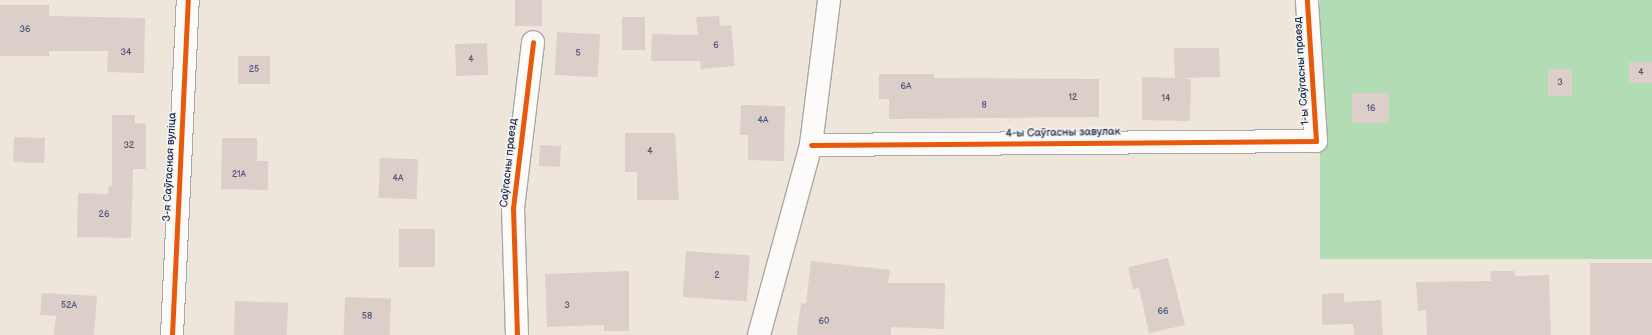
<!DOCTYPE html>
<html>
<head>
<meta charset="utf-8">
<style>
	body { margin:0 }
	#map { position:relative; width:1652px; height:335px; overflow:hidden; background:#eee6db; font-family:"Balsamiq Sans",sans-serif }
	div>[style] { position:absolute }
	.green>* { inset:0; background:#b2dcb4; transform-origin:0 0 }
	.building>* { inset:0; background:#dccec9; transform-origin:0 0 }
	.roads { filter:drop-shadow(1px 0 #aaa8a7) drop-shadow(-1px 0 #aaa8a7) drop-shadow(0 1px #aaa8a7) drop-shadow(0 -1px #aaa8a7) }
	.minor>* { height:22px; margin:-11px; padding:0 11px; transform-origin:11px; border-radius:11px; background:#fcfbfa }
	.cycleway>* { height:5px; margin:-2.5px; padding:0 2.5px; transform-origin:2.5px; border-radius:2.5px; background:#e8590c }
	span { translate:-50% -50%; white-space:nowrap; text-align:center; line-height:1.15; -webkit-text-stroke:3.5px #f7f3e8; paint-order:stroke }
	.number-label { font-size:9px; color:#4b5779 }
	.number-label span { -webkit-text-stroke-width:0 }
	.street-label { font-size:11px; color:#1b2f5e }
</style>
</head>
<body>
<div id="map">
	<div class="green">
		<i style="left:1320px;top:0;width:332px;height:259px"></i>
	</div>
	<div class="building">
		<i style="left:515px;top:0;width:27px;height:26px"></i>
		<i style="clip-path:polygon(0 5px,49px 5px,49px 16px,145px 18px,144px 73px,107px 72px,108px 51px,49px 51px,49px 56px,0 56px)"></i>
		<i style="clip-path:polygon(719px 16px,720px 26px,731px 25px,735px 66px,701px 69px,700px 61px,651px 61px,652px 34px,698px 35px,696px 17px)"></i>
		<i style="left:622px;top:17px;width:23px;height:33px"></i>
		<i style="left:557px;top:32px;width:43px;height:43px;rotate:3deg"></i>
		<i style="left:487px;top:43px;width:32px;height:32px;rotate:88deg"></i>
		<i style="clip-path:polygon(1174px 48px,1219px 48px,1220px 77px,1183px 78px,1191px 79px,1190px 121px,1142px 120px,1142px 77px,1175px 78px)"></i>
		<i style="left:238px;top:56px;width:32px;height:28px"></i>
		<i style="left:1652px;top:62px;width:21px;height:23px;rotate:90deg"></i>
		<i style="left:1548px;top:69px;width:24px;height:27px"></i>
		<i style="clip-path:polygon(879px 74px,934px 74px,934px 78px,1099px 79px,1099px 117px,889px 119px,889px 99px,879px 99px)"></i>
		<i style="left:1389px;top:93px;width:30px;height:37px;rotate:90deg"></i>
		<i style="clip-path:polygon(741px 105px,785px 106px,784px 161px,748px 160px,748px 135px,740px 135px)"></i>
		<i style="clip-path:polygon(112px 115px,135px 115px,135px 123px,146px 124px,146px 169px,133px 169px,131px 238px,77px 237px,78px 193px,108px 194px,109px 186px,112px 186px)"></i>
		<i style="clip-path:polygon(625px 133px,675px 133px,679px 200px,637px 200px,637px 172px,625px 172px)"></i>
		<i style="left:14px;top:137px;width:31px;height:25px;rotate:2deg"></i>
		<i style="clip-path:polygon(222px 138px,257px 138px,257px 161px,268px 161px,268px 190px,221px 189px)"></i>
		<i style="left:540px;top:145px;width:21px;height:21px;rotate:3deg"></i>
		<i style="left:380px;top:158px;width:38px;height:40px;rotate:2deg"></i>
		<i style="left:399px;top:229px;width:36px;height:38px"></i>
		<i style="left:686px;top:251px;width:64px;height:46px;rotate:4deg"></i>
		<i style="clip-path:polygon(1168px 258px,1185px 325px,1149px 333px,1139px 288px,1133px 289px,1128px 267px)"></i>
		<i style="clip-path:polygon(811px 261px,890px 270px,888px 283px,945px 283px,944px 329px,891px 327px,891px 335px,797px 335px,801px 303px,806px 304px)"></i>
		<i style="left:1652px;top:263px;width:72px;height:62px;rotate:90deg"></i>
		<i style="clip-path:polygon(629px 271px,629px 331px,604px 331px,604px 325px,547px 327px,545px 274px)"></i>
		<i style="clip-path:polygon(1490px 271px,1514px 271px,1515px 276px,1549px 275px,1551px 335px,1427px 335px,1426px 310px,1418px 311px,1416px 282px,1491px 281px)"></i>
		<i style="clip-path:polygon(42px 293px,97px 296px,94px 335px,54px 335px,56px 316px,40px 315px)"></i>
		<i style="clip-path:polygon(1344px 293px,1344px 302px,1381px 300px,1383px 335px,1354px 335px,1353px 324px,1322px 325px,1322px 294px)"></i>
		<i style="left:345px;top:297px;width:46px;height:38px;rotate:2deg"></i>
		<i style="left:235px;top:301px;width:53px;height:34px;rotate:2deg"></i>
	</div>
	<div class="roads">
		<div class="minor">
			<i style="left:811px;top:145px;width:505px;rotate:-0.45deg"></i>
			<i style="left:1316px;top:141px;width:141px;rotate:-93.7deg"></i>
			<i style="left:172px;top:335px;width:335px;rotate:-87.3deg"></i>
			<i style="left:517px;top:335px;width:127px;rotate:-91.8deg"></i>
			<i style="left:513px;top:208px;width:167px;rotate:-83.1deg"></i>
			<i style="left:759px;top:335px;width:197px;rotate:-74.7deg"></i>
			<i style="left:811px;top:145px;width:146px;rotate:-82.9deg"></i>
		</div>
	</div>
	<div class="cycleway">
		<i style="left:811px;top:145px;width:505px;rotate:-0.45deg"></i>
		<i style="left:1316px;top:141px;width:141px;rotate:-93.7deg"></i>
		<i style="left:172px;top:335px;width:335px;rotate:-87.3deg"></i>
		<i style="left:517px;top:335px;width:127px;rotate:-91.8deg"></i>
		<i style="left:513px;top:208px;width:167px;rotate:-83.1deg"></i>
	</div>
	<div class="number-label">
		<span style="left:25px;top:30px">36</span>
		<span style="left:716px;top:46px">6</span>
		<span style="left:126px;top:53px">34</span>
		<span style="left:578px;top:54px">5</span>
		<span style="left:471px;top:60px">4</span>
		<span style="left:254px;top:70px">25</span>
		<span style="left:1641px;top:73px">4</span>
		<span style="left:1560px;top:83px">3</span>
		<span style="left:906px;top:87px">6А</span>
		<span style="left:1073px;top:98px">12</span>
		<span style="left:1166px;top:99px">14</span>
		<span style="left:984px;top:106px">8</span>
		<span style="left:1371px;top:109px">16</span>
		<span style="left:763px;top:121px">4А</span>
		<span style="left:129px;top:146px">32</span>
		<span style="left:650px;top:152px">4</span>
		<span style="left:239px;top:175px">21А</span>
		<span style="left:398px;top:179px">4А</span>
		<span style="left:104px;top:215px">26</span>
		<span style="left:717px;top:276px">2</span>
		<span style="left:69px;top:306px">52А</span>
		<span style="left:567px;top:306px">3</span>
		<span style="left:1163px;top:312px">66</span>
		<span style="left:367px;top:317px">58</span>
		<span style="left:824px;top:322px">60</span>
	</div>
	<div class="street-label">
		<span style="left:1302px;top:71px;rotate:-94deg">1-ы Саўгасны праезд</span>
		<span style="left:1063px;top:133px;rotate:-1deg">4-ы Саўгасны завулак</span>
		<span style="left:509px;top:163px;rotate:-84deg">Саўгасны праезд</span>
		<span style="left:170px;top:167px;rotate:-87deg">3-я Саўгасная вуліца</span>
	</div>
</div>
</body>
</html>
